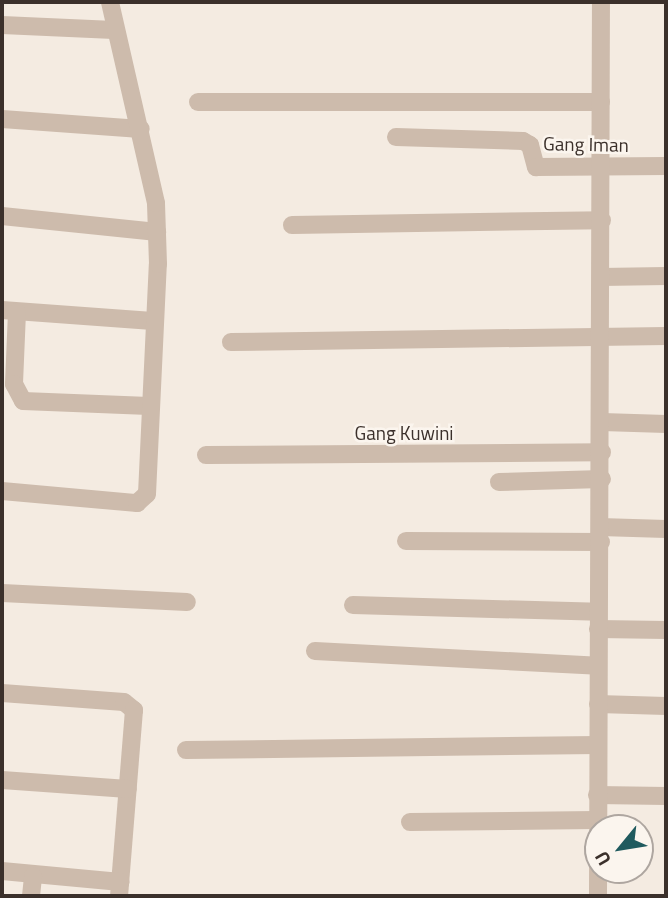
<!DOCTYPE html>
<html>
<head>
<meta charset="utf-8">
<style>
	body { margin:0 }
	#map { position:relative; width:668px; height:898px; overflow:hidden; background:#f4ebe1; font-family:"Titillium Web",sans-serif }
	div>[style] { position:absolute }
	.minor>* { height:18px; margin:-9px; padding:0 9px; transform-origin:9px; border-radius:9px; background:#cdbbac }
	span { translate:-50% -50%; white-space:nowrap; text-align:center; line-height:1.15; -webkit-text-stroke:5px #fbf5ee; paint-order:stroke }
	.street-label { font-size:19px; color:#3b302b }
	.frame { position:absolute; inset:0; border:4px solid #3b302b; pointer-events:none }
	.north { position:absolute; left:584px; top:814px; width:70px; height:70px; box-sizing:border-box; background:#fbf5ee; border:2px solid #aea6a0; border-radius:50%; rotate:240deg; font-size:19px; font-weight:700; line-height:28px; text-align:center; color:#3b302b }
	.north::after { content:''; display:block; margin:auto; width:24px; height:32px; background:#1f5a5e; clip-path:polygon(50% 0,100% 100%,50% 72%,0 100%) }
</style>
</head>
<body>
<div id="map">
	<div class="minor">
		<i style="left:2px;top:25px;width:112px;rotate:2.6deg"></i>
		<i style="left:198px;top:102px;width:403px"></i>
		<i style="left:2px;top:119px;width:139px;rotate:4.1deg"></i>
		<i style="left:396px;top:137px;width:127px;rotate:1.8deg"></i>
		<i style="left:523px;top:141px;width:8px;rotate:30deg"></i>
		<i style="left:530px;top:145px;width:23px;rotate:75deg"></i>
		<i style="left:536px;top:167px;width:130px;rotate:-0.4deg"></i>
		<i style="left:2px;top:216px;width:156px;rotate:5.9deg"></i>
		<i style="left:292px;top:225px;width:310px;rotate:-0.9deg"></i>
		<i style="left:601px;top:277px;width:65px;rotate:-0.9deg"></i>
		<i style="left:2px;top:310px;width:151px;rotate:4.2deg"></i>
		<i style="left:17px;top:312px;width:72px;rotate:92.4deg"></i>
		<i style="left:14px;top:384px;width:19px;rotate:62deg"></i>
		<i style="left:23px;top:401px;width:126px;rotate:2.3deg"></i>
		<i style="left:231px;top:342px;width:435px;rotate:-0.8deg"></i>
		<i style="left:602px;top:422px;width:64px;rotate:1.8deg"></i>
		<i style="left:206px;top:455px;width:396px;rotate:-0.4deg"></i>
		<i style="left:499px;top:482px;width:103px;rotate:-1.7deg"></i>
		<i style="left:2px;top:491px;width:136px;rotate:5.1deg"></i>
		<i style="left:137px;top:503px;width:13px;rotate:-42deg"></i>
		<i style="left:147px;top:494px;width:230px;rotate:-87.3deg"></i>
		<i style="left:158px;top:264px;width:61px;rotate:-91.9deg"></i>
		<i style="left:156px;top:203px;width:206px;rotate:-102.9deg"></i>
		<i style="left:600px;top:527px;width:66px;rotate:1.7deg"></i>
		<i style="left:406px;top:541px;width:195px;rotate:0.3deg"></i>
		<i style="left:2px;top:593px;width:185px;rotate:2.8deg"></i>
		<i style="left:353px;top:605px;width:245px;rotate:1.6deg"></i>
		<i style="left:598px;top:629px;width:68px;rotate:0.8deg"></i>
		<i style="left:315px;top:651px;width:283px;rotate:3deg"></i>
		<i style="left:2px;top:693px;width:122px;rotate:4.2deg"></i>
		<i style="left:124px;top:702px;width:13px;rotate:39deg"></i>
		<i style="left:134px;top:710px;width:187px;rotate:94.6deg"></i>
		<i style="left:598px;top:704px;width:68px;rotate:1.7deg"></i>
		<i style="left:186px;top:750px;width:412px;rotate:-0.7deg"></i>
		<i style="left:2px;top:780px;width:126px;rotate:4.1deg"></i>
		<i style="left:597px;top:795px;width:69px;rotate:0.8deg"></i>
		<i style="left:410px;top:822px;width:186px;rotate:-0.6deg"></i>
		<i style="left:2px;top:871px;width:119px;rotate:5.3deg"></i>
		<i style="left:31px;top:896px;width:20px;rotate:-84deg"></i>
		<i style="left:598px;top:896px;width:894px;rotate:-89.81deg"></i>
	</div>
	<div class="street-label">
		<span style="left:586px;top:144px;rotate:1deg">Gang Iman</span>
		<span style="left:404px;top:433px">Gang Kuwini</span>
	</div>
	<div class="frame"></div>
	<div class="north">U</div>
</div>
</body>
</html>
